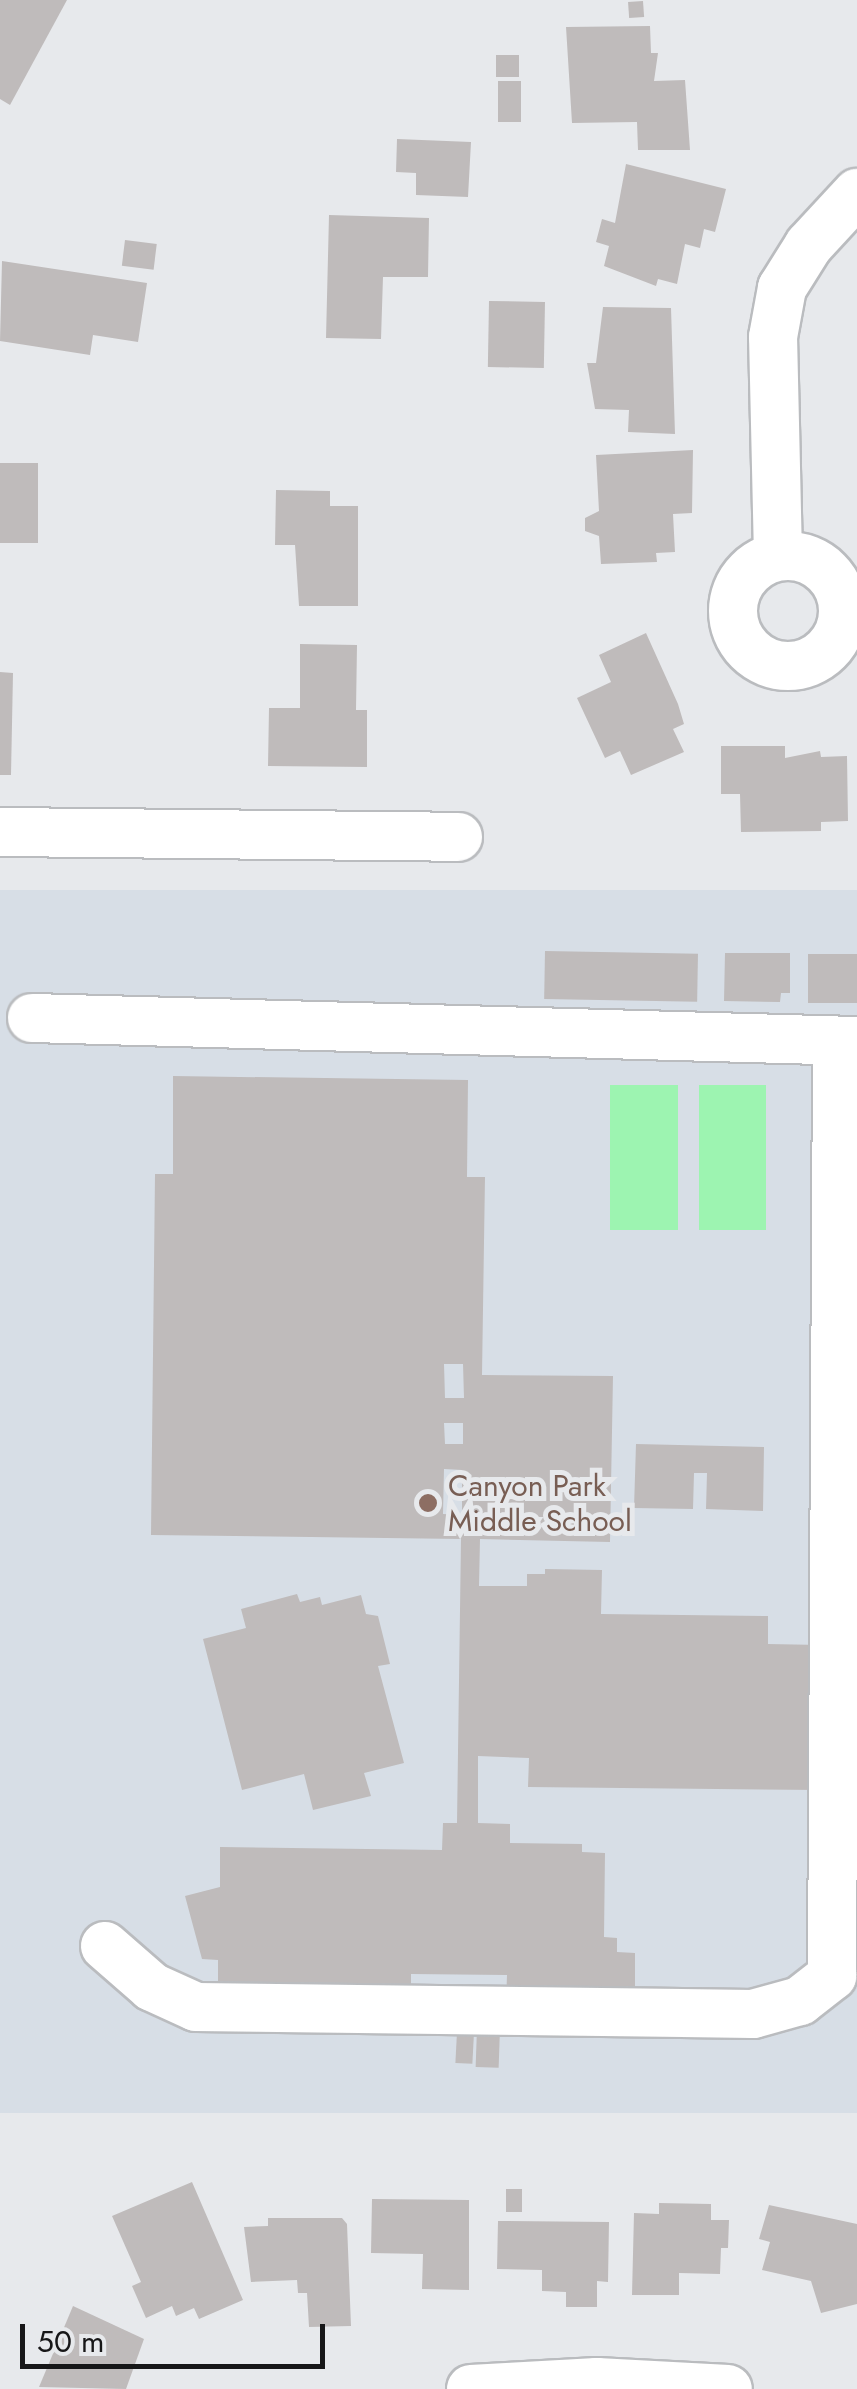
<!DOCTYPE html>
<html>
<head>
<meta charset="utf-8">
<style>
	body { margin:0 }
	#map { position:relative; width:857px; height:2389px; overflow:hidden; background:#e7e9ec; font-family:Jost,sans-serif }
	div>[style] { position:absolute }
	.built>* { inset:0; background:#d7dee6; transform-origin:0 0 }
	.green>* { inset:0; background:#9df4b1; transform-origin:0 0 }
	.building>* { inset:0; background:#bfbbbb; transform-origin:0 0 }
	.roads { filter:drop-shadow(2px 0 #babcbf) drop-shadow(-2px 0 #babcbf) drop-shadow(0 2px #babcbf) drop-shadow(0 -2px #babcbf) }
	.minor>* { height:48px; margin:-24px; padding:0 24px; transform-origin:24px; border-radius:24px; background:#fff }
	.minor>.ring { margin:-24px; padding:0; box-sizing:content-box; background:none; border:48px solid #fff; border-radius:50% }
	.dots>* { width:28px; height:28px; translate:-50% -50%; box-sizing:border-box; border:5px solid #e7e9ec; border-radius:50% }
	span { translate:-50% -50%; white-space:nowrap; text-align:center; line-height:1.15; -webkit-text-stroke:10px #e7e9ec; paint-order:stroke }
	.education-label { font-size:30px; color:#785e54 }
	.left { translate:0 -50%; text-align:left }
	.scale { position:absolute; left:20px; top:2324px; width:305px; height:45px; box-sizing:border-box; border:5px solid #171718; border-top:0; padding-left:12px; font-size:30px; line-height:35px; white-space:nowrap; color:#171718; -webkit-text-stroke:8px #e7e9ec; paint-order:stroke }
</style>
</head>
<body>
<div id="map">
	<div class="built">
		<i style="left:0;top:890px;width:857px;height:1223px"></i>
	</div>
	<div class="green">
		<i style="left:610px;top:1085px;width:68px;height:145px"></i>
		<i style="left:699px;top:1085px;width:67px;height:145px"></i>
	</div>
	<div class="building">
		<i style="clip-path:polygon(0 0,67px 0,10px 105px,0 99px)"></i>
		<i style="left:643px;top:1px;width:16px;height:15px;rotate:86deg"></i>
		<i style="clip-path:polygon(650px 26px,651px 53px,658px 53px,654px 81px,685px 80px,690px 150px,638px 150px,637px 122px,572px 123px,566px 27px)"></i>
		<i style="left:496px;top:55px;width:23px;height:22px"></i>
		<i style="left:498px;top:81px;width:23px;height:41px"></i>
		<i style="clip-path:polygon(397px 139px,471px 142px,468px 197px,416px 195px,416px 173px,396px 172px)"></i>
		<i style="clip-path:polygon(626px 164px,726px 189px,715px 232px,704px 229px,700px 248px,685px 244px,677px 284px,658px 279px,656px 286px,604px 266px,609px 246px,596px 242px,602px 219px,615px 223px)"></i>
		<i style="clip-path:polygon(329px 215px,429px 218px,428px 277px,383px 277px,381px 339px,326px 338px)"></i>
		<i style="left:125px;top:240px;width:32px;height:26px;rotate:7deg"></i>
		<i style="clip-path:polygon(2px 261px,147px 283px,138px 342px,93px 335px,90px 355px,0 341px)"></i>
		<i style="left:489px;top:301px;width:56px;height:66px;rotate:1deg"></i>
		<i style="clip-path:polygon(603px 307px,671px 308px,675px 434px,628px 432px,629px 410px,595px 409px,587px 363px,596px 363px)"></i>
		<i style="clip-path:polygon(693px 450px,692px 513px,673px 514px,675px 552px,656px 553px,657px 562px,601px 564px,599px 536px,585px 531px,585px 518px,599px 511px,596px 455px)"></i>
		<i style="left:0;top:463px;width:38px;height:80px"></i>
		<i style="clip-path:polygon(276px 490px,330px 491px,330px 506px,358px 506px,358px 606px,299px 606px,295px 545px,275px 545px)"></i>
		<i style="clip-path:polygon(646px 633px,678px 704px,684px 724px,673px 729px,684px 752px,631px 775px,620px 751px,605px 758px,577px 698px,611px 682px,599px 655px)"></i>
		<i style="clip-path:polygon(300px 644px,357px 645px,356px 710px,367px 710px,367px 767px,268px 766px,269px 708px,300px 708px)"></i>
		<i style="clip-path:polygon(0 672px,13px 673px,11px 775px,0 775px)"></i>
		<i style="clip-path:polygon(721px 746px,785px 746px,785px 758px,820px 751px,821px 757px,847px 756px,848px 821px,821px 822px,821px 831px,741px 832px,740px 794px,721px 794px)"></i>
		<i style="left:545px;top:951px;width:153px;height:48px;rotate:1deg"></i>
		<i style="clip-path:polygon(725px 953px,790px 953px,790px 993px,781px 993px,780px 1002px,724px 1001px)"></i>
		<i style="left:808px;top:954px;width:49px;height:49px"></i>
		<i style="clip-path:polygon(evenodd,173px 1076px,468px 1080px,467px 1177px,485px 1177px,482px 1375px,613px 1376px,610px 1542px,480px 1539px,479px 1586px,527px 1586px,527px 1574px,545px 1574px,545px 1569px,602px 1570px,601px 1614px,768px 1616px,768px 1644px,821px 1645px,820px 1790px,528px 1787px,529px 1758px,478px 1756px,478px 1823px,510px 1824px,510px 1843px,582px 1844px,582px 1852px,605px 1853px,604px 1937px,617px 1938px,617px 1952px,635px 1953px,635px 2006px,506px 2003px,507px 1975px,411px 1974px,411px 1998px,218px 1995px,218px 1960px,202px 1959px,185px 1896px,220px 1887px,220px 1847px,442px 1850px,443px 1823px,457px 1823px,461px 1539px,151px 1535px,155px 1174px,173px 1174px,173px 1076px,444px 1364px,463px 1364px,464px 1398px,445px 1398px,444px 1364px,173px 1076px,444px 1423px,463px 1423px,463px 1444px,445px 1444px,444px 1423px,173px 1076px,444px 1469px,462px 1470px,462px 1515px,443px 1514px,444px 1469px)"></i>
		<i style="clip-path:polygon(636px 1444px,764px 1447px,763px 1511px,706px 1509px,707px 1473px,694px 1473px,693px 1509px,634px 1508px)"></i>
		<i style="clip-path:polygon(297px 1594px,300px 1602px,320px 1597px,322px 1605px,361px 1595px,366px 1614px,378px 1616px,390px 1664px,378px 1666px,404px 1763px,364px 1773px,371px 1796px,313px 1810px,304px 1774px,242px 1790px,203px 1639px,246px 1628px,241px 1609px)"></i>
		<i style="left:477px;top:2028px;width:23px;height:39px;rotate:2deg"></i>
		<i style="left:457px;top:2032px;width:17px;height:31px;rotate:3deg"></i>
		<i style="clip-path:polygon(192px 2182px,243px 2300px,199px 2319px,194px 2308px,176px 2316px,172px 2306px,146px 2318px,132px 2286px,141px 2282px,112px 2216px)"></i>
		<i style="left:506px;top:2189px;width:16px;height:23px"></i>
		<i style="clip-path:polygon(372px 2199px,469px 2200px,469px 2290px,422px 2289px,423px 2254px,371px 2253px)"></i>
		<i style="clip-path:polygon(659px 2203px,711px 2204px,711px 2220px,729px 2220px,728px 2248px,721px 2248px,720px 2274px,679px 2273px,679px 2295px,632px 2295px,634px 2213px,659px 2214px)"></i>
		<i style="clip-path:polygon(769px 2205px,857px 2224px,857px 2304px,821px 2313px,811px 2281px,762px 2270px,770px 2242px,759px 2239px)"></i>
		<i style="clip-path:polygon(268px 2218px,342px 2218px,347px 2224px,351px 2326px,309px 2327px,307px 2293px,298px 2293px,297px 2280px,251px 2282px,244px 2227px,268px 2226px)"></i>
		<i style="clip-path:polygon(498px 2221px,609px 2222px,608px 2282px,597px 2281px,597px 2307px,566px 2307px,566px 2292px,542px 2291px,542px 2270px,497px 2269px)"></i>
		<i style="clip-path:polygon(73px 2306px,144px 2339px,126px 2389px,39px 2387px)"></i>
	</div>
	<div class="roads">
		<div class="minor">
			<i style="left:778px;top:556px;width:219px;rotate:-91.3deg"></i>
			<i style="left:773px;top:337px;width:50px;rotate:-79.6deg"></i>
			<i style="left:782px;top:288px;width:51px;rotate:-57.9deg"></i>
			<i style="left:809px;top:245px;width:71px;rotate:-47.3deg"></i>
			<i class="ring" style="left:733px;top:556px;width:62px;height:62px"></i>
			<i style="left:0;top:832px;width:458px;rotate:0.6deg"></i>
			<i style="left:32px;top:1018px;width:825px;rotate:1.6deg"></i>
			<i style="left:105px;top:1946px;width:62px;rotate:41.1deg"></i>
			<i style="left:152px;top:1987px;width:48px;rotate:24.4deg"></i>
			<i style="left:196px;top:2007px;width:557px;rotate:0.72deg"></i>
			<i style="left:753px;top:2014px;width:49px;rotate:-15.5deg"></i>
			<i style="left:800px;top:2001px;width:41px;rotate:-38deg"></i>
			<i style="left:832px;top:1976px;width:935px;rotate:-89.69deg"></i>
			<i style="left:471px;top:2389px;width:126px;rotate:-3.2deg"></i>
			<i style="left:597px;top:2382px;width:131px;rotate:3.1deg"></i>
		</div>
	</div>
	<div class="dots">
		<i style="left:428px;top:1503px;background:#8d6e63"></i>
	</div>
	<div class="education-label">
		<span class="left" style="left:448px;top:1503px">Canyon Park<br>Middle School</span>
	</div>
	<div class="scale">50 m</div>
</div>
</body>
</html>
